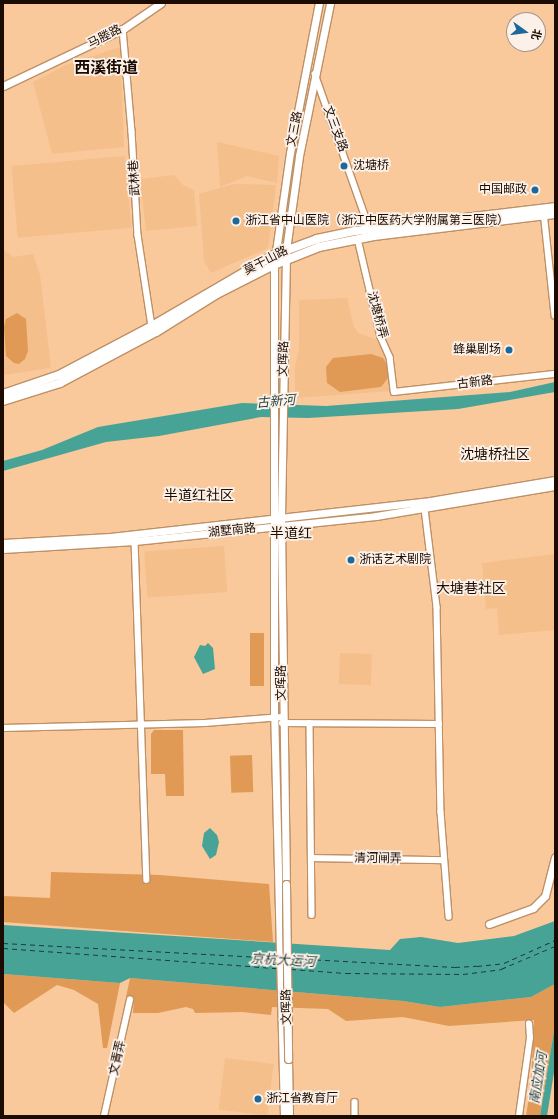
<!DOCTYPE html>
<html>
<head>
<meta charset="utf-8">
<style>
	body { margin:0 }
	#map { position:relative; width:558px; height:1119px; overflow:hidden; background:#f9c89b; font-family:"Crimson Pro","Noto Sans SC",serif }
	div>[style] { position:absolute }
	.built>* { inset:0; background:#f5bf8c; transform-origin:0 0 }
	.green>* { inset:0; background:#e09a55; transform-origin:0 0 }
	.water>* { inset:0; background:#47a396 }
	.ferry>* { height:1px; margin-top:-0.5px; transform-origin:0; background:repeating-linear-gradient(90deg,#1e3b37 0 5px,transparent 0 9px) }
	.roads { filter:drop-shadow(1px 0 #be9065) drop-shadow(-1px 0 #be9065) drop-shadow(0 1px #be9065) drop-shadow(0 -1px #be9065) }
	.street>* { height:5.5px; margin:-2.75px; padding:0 2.75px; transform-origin:2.75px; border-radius:2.75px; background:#fff }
	.secondary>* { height:7px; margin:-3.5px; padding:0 3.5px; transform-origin:3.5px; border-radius:3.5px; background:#fff }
	.primary>* { height:8px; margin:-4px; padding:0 4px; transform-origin:4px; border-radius:4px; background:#fff }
	.bridges { filter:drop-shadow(1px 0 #be9065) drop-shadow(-1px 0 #be9065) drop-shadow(0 1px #be9065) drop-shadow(0 -1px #be9065) }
	.secondary-bridge>* { height:7px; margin:-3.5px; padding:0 3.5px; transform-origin:3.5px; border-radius:3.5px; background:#fff }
	.dots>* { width:11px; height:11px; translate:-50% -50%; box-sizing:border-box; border:2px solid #fcf1e8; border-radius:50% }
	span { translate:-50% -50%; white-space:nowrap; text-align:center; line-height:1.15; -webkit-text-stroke:3.5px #fcf1e8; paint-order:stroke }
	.street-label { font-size:12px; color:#1b0b00 }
	.poi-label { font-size:12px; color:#1b0b00 }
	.left { translate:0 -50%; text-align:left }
	.right { translate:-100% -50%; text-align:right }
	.water-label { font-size:13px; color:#1e3b37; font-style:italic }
	.quarter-label { font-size:14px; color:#1b0b00 }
	.district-label { font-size:16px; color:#1b0b00; font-weight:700 }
	.frame { position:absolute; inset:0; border:4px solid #1b0b00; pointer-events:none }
	.north { position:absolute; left:506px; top:12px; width:40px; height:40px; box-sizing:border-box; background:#fcf1e8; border:1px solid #a2958b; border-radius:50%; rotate:104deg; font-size:11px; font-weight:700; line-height:16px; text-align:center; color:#1b0b00 }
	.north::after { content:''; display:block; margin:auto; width:14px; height:18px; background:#1d689b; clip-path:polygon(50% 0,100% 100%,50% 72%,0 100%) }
</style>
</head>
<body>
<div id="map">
	<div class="built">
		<i style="clip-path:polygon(120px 47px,124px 147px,52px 154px,33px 82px,66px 65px)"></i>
		<i style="clip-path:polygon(217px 142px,279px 156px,277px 183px,247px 176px,220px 187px)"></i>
		<i style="left:125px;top:156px;width:72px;height:114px;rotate:85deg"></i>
		<i style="clip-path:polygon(174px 175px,183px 185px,194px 190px,197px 226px,146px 231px,140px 179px)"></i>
		<i style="clip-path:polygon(234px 184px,276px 185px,268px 248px,211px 273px,204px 261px,199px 194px)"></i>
		<i style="clip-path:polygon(3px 249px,13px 257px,33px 254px,40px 275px,51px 368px,3px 375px)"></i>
		<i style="clip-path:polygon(347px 298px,354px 327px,358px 333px,375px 339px,388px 356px,391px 391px,295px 398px,295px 367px,299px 349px,299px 300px)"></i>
		<i style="left:224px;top:546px;width:46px;height:80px;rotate:86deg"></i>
		<i style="clip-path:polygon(555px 554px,555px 630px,499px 635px,497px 608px,486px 609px,482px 563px)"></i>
		<i style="left:340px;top:653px;width:32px;height:31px;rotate:2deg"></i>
		<i style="left:225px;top:1058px;width:49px;height:52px;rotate:7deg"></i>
	</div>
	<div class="green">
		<i style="clip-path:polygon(17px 313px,26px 319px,28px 351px,25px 359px,19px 364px,14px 363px,6px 356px,4px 327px,6px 319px)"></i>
		<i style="clip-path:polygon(371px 354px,383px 358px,389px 368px,388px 378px,381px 387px,340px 392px,327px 383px,326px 367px,333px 358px)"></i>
		<i style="left:250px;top:633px;width:14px;height:53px"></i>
		<i style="clip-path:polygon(154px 730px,183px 730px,184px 796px,166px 796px,165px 774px,151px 774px,151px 734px)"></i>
		<i style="left:252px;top:755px;width:37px;height:22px;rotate:88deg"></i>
		<i style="clip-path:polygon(51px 872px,160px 875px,269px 884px,273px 942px,3px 922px,3px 896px,50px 898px)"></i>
		<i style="clip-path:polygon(3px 974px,120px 983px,107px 1048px,103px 1048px,98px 1004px,74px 990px,57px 985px,14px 1013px,3px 1002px)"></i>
		<i style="clip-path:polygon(130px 978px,403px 1001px,440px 1007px,531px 997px,555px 984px,555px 1025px,540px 1116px,526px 1116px,531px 1084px,534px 1020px,449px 1026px,403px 1017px,346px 1021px,328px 1009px,272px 1007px,271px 1015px,242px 1012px,195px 1013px,193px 1009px,186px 1007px,158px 1013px,133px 1013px,134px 997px,126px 997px)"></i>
	</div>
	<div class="water">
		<i style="clip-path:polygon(555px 382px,555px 392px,458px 409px,308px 418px,261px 417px,159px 436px,106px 442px,3px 471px,3px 461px,42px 450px,98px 427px,242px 403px,326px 406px,510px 392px)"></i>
		<i style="clip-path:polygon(208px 643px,213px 648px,215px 669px,203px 674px,194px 657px,200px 645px,205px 646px)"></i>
		<i style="clip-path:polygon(210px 828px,217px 835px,219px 842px,216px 855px,210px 859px,202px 846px,204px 833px)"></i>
		<i style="clip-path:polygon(555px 921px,555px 984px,531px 997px,440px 1007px,403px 1001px,130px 978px,120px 983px,3px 974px,3px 925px,390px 950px,400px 939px,421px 937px,458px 943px,514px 936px)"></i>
		<i style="clip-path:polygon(555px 1025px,555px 1066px,547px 1116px,540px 1116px)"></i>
	</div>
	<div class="ferry">
		<i style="left:3px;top:943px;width:273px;rotate:3.1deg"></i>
		<i style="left:3px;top:948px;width:275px;rotate:4.2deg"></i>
		<i style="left:289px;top:958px;width:166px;rotate:3.1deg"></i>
		<i style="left:455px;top:967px;width:22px;rotate:-3deg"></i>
		<i style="left:477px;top:966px;width:27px;rotate:-6deg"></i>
		<i style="left:504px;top:963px;width:56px;rotate:-24.3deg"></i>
		<i style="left:291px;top:969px;width:55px;rotate:4.2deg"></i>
		<i style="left:346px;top:973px;width:117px;rotate:0.5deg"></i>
		<i style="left:463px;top:974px;width:38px;rotate:-7deg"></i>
		<i style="left:501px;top:969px;width:59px;rotate:-23.1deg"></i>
	</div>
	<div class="roads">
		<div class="street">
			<i style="left:123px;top:29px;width:103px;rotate:85deg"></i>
			<i style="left:132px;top:132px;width:103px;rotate:86.7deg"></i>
			<i style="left:138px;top:235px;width:92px;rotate:81.3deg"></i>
			<i style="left:315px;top:74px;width:164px;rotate:70.5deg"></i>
			<i style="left:544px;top:212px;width:104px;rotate:83.9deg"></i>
			<i style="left:358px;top:239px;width:101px;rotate:76.8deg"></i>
			<i style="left:381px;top:337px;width:22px;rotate:66deg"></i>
			<i style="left:390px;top:357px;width:35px;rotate:83deg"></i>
			<i style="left:394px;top:392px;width:162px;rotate:-6.4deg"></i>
			<i style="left:425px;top:509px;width:99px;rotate:83deg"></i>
			<i style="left:437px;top:607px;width:205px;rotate:88.9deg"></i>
			<i style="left:441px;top:812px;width:105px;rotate:85.6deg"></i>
			<i style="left:135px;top:541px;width:339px;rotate:88deg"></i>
			<i style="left:282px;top:723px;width:157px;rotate:0.4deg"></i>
			<i style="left:310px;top:723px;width:192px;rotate:89.4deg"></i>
			<i style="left:3px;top:728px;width:202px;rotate:-1.4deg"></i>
			<i style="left:205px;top:723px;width:77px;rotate:-4.5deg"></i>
			<i style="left:311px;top:858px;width:133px;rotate:0.9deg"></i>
			<i style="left:355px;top:1102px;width:14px;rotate:90deg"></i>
			<i style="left:104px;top:1116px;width:119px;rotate:-77.4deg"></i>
			<i style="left:519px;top:1116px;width:79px;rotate:-82deg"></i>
			<i style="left:530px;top:1038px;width:14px;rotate:-94deg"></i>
		</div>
		<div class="secondary">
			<i style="left:3px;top:86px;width:133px;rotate:-25.4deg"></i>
			<i style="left:123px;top:29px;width:46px;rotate:-34.4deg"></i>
			<i style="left:3px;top:543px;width:107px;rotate:-3.2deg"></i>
			<i style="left:110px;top:537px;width:316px;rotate:-6.4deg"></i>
			<i style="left:424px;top:502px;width:133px;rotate:-9.5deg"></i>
			<i style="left:3px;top:549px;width:132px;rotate:-3.5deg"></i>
			<i style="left:135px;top:541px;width:242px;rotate:-5.9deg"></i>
			<i style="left:376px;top:516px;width:181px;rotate:-9.5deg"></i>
			<i style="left:286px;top:884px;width:367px;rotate:-90.8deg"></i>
			<i style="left:281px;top:517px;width:267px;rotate:-88.9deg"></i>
			<i style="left:286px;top:250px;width:95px;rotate:-82.1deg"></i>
			<i style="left:299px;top:156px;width:156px;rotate:-78.5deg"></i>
			<i style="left:489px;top:924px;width:47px;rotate:-20deg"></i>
			<i style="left:533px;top:908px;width:17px;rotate:-45deg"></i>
			<i style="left:545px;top:896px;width:40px;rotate:-75.6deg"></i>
			<i style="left:288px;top:1059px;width:57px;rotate:89deg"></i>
			<i style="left:284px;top:1116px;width:398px;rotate:-91.4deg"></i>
			<i style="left:274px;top:718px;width:453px;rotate:-90deg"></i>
			<i style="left:274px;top:265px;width:113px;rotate:-81.9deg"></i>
			<i style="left:290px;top:153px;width:153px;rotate:-79.1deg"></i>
		</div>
		<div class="primary">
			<i style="left:3px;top:394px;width:59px;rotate:-18.7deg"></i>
			<i style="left:59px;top:375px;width:105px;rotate:-27.8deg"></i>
			<i style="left:152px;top:326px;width:141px;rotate:-30.2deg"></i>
			<i style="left:274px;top:255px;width:46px;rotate:-20.4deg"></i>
			<i style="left:317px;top:239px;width:39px;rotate:-12deg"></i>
			<i style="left:355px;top:231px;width:201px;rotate:-6.8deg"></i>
			<i style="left:3px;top:401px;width:60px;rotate:-17.5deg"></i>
			<i style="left:60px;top:383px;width:109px;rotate:-28deg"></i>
			<i style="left:156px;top:332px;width:72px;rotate:-31.9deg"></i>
			<i style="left:217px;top:294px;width:64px;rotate:-27deg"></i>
			<i style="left:274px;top:265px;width:48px;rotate:-21.8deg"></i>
			<i style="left:319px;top:247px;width:56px;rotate:-11.3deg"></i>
			<i style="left:374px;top:236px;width:182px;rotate:-6.9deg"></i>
		</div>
	</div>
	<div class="bridges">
		<div class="secondary-bridge">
			<i style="left:286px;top:884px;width:175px;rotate:89.3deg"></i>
		</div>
	</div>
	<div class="dots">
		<i style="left:344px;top:166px;background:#1d689b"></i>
		<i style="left:535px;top:190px;background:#1d689b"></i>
		<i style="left:236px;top:221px;background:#1d689b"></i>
		<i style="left:509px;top:350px;background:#1d689b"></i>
		<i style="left:351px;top:560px;background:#1d689b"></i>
		<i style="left:258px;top:1099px;background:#1d689b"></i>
	</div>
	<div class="street-label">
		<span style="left:105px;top:37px;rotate:-27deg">马塍路</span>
		<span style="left:295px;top:129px;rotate:-79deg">文三路</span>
		<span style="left:335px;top:129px;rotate:70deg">文三支路</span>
		<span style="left:135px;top:178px;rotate:-93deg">武林巷</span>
		<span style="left:266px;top:261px;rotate:-27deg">莫干山路</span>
		<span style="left:377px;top:315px;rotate:75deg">沈塘桥弄</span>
		<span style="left:284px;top:359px;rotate:-88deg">文晖路</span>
		<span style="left:475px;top:383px;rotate:-7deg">古新路</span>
		<span style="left:232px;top:531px;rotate:-6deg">湖墅南路</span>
		<span style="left:282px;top:683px;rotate:-90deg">文晖路</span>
		<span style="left:378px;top:859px;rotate:1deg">清河闸弄</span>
		<span style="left:287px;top:1007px;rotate:-91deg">文晖路</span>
		<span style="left:118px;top:1058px;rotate:-77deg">文青弄</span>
	</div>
	<div class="poi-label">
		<span class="left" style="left:353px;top:166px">沈塘桥</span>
		<span class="right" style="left:527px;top:190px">中国邮政</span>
		<span class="left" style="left:245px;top:221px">浙江省中山医院（浙江中医药大学附属第三医院）</span>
		<span class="right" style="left:501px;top:350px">蜂巢剧场</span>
		<span class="left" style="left:359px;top:560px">浙话艺术剧院</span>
		<span class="left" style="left:266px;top:1099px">浙江省教育厅</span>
	</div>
	<div class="water-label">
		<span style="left:276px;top:402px;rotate:-5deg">古新河</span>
		<span style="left:283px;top:961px;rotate:3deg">京杭大运河</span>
		<span style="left:539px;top:1078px;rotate:-81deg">南应加河</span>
	</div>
	<div class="quarter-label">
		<span style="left:495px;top:454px">沈塘桥社区</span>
		<span style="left:199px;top:495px">半道红社区</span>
		<span style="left:291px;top:533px">半道红</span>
		<span style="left:471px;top:588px">大塘巷社区</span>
	</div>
	<div class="district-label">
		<span style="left:106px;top:68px">西溪街道</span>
	</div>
	<div class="frame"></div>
	<div class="north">北</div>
</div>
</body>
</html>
